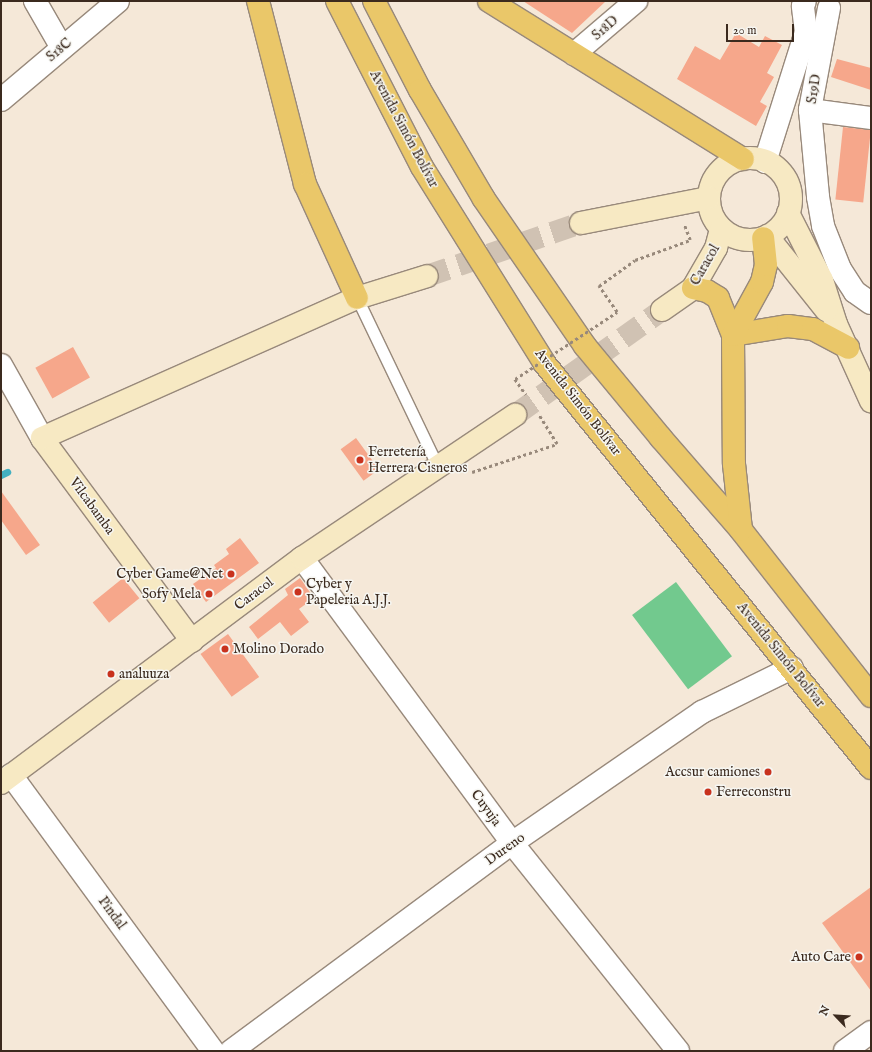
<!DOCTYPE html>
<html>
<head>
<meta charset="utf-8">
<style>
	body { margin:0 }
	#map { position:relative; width:872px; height:1052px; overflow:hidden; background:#f5e8d8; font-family:"IM FELL English",serif }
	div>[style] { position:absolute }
	.green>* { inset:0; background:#72c98e; transform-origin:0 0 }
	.stream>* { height:7px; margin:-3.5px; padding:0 3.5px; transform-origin:3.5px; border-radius:3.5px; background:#43b0c1 }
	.building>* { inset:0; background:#f6a78b; transform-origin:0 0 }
	.secondary-tunnel>* { height:22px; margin-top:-11px; transform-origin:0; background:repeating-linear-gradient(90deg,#d0c2b3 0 22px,transparent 0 33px) }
	.path>* { height:2.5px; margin-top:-1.25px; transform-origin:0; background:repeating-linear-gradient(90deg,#98897b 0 3px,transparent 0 6px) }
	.roads { filter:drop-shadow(1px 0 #98897b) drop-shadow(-1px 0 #98897b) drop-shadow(0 1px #98897b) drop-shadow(0 -1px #98897b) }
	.lane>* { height:11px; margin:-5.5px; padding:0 5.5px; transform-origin:5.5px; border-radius:5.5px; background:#fff }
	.street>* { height:22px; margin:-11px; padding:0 11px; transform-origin:11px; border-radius:11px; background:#fff }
	.secondary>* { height:22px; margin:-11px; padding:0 11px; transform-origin:11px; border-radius:11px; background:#f7e9c3 }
	.secondary>.ring { margin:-11px; padding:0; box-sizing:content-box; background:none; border:22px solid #f7e9c3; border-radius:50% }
	.highway>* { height:22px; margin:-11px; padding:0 11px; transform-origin:11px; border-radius:11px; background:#eac769 }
	.path-bridge>* { height:2.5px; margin-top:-1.25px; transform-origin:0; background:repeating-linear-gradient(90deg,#98897b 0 3px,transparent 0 6px) }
	.dots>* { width:11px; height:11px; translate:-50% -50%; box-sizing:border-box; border:2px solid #f6f6f2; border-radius:50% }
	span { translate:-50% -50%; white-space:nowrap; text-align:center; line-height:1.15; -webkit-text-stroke:3px #f6f6f2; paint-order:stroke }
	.street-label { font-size:14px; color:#3b2a1e }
	.poi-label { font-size:14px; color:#3b2a1e }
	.left { translate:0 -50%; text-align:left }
	.right { translate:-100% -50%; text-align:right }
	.frame { position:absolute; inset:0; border:2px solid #3b2a1e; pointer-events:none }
	.north { position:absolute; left:816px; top:996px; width:40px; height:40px; -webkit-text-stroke:3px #f6f6f2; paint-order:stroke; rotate:295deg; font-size:11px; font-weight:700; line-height:16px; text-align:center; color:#3b2a1e }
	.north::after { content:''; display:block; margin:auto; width:14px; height:18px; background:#3b2a1e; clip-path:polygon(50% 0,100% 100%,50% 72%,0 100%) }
	.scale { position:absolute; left:726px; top:24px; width:68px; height:18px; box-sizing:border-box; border:2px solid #3b2a1e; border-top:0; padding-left:5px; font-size:12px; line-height:14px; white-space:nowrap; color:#3b2a1e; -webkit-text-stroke:3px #f6f6f2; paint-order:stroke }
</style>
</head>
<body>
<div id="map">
	<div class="green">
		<i style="left:676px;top:582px;width:93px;height:55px;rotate:53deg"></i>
	</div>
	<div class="stream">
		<i style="left:1px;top:475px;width:7px;rotate:-27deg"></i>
	</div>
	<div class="building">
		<i style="clip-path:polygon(523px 1px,606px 1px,572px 33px)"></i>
		<i style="clip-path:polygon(736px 33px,759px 47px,765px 36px,782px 45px,767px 73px,774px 77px,760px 102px,767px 106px,756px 126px,677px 79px,695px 46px,720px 60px)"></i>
		<i style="clip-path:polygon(837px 59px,871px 68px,871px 90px,831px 77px)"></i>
		<i style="left:843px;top:127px;width:28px;height:73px;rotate:6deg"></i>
		<i style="left:73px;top:347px;width:35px;height:43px;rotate:61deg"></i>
		<i style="left:356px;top:438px;width:39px;height:19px;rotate:54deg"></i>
		<i style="clip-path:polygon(1px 491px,40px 545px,26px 555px,1px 520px)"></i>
		<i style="clip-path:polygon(240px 538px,259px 563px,206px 602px,193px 584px,216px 568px,214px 565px,229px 554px,226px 549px)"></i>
		<i style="left:123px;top:578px;width:26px;height:39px;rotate:51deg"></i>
		<i style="clip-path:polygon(300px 578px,314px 598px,299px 609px,309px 622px,291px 636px,280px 622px,258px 639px,249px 627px,288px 595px,285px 589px)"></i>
		<i style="left:228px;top:634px;width:53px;height:34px;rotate:54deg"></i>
		<i style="clip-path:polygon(871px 887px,871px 991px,822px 923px)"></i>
	</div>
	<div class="secondary-tunnel">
		<i style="left:427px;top:276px;width:163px;rotate:-19deg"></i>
		<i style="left:515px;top:415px;width:181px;rotate:-35.5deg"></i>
	</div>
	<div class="path">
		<i style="left:617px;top:312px;width:32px;rotate:-125deg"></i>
		<i style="left:599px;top:286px;width:44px;rotate:-35.8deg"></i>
		<i style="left:635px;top:260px;width:59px;rotate:-20deg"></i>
		<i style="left:690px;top:240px;width:17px;rotate:-111deg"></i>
		<i style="left:515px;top:379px;width:19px;rotate:55deg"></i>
		<i style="left:472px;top:472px;width:89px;rotate:-18.2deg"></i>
		<i style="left:557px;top:444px;width:36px;rotate:-122deg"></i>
	</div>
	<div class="roads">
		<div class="lane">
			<i style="left:357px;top:298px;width:187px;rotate:64.4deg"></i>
		</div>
		<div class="street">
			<i style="left:35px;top:1px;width:54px;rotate:60.1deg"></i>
			<i style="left:829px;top:8px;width:104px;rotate:100.6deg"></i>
			<i style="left:810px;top:110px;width:62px;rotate:7.5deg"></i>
			<i style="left:574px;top:54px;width:82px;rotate:-40.5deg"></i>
			<i style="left:1px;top:100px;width:153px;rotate:-40.2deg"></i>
			<i style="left:810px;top:110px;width:87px;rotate:84.7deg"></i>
			<i style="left:818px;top:197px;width:29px;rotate:80deg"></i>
			<i style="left:823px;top:226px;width:46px;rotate:68.4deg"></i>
			<i style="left:840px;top:269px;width:27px;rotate:57deg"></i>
			<i style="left:855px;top:292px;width:19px;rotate:35deg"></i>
			<i style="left:765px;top:162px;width:136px;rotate:-72.5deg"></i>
			<i style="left:806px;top:32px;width:26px;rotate:-97deg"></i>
			<i style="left:803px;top:6px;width:5px;rotate:-68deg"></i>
			<i style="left:1px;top:365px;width:84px;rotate:60.7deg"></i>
			<i style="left:302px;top:558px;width:354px;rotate:53.6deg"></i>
			<i style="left:512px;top:843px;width:266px;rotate:51.4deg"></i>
			<i style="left:11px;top:775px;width:342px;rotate:53.8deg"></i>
			<i style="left:231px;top:1051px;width:350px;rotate:-36.5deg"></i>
			<i style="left:512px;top:843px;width:231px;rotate:-34.6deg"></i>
			<i style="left:702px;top:712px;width:100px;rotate:-26.1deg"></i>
			<i style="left:845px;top:1051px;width:32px;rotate:-36deg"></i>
		</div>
		<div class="secondary">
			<i class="ring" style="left:709px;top:158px;width:60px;height:60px"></i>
			<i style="left:788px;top:213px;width:75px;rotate:63.1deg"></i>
			<i style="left:822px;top:280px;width:46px;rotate:72.3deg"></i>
			<i style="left:836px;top:324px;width:85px;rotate:65.6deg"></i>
			<i style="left:581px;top:223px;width:130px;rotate:-11.1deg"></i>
			<i style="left:767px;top:236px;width:95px;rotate:51.4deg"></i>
			<i style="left:662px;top:310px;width:38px;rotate:-35deg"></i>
			<i style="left:693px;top:288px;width:46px;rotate:-60.1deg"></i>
			<i style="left:716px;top:248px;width:20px;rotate:-75deg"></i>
			<i style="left:192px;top:641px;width:252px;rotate:-126.5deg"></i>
			<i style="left:42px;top:438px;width:345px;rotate:-24deg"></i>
			<i style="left:357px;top:298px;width:73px;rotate:-17.4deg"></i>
			<i style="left:1px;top:783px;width:376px;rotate:-36.8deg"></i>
			<i style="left:302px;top:558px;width:257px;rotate:-33.9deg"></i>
		</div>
		<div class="highway">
			<i style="left:258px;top:1px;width:189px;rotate:75.6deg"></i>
			<i style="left:305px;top:184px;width:125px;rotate:65.5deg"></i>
			<i style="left:337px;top:1px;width:186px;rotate:62.9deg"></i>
			<i style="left:422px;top:167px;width:232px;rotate:58deg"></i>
			<i style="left:545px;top:364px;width:519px;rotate:51.1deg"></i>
			<i style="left:374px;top:1px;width:100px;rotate:62.7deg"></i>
			<i style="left:420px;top:90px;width:126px;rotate:59.6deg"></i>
			<i style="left:484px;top:199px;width:178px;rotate:55.5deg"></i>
			<i style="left:585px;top:346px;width:119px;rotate:50.4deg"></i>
			<i style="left:661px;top:438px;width:122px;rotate:49deg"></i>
			<i style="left:741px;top:530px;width:211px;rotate:51.9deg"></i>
			<i style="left:489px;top:1px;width:299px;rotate:31.9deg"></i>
			<i style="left:693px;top:288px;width:14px;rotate:12deg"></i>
			<i style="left:707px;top:291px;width:13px;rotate:32deg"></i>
			<i style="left:718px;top:298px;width:40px;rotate:68deg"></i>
			<i style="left:733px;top:335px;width:129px;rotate:89.6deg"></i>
			<i style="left:734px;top:464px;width:66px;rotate:83.9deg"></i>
			<i style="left:733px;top:335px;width:56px;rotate:-9.3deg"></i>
			<i style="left:788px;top:326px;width:25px;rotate:7deg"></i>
			<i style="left:813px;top:329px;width:40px;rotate:28deg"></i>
			<i style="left:733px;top:335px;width:60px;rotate:-61.3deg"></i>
			<i style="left:762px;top:282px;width:17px;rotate:-77deg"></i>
			<i style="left:766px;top:265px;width:27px;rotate:-96deg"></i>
		</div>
	</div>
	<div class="path-bridge">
		<i style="left:515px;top:379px;width:122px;rotate:-33.3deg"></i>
	</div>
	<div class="dots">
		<i style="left:360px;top:460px;background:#c8321e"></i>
		<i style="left:231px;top:574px;background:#c8321e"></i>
		<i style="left:298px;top:592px;background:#c8321e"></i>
		<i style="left:209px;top:594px;background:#c8321e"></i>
		<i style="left:225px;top:649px;background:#c8321e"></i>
		<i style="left:111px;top:674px;background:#c8321e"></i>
		<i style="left:768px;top:772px;background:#c8321e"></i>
		<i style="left:708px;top:792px;background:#c8321e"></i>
		<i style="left:859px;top:957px;background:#c8321e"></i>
	</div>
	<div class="street-label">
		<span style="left:605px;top:28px;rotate:-41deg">S18D</span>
		<span style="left:59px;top:50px;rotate:-40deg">S18C</span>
		<span style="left:814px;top:89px;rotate:-81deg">S19D</span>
		<span style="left:404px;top:129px;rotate:62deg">Avenida Simón Bolívar</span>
		<span style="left:705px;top:265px;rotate:-60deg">Caracol</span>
		<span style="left:578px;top:402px;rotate:52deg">Avenida Simón Bolívar</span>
		<span style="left:92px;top:506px;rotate:54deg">Vilcabamba</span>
		<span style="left:254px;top:594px;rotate:-37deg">Caracol</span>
		<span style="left:781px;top:655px;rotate:51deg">Avenida Simón Bolívar</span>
		<span style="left:486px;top:808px;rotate:54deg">Cuyuja</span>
		<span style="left:505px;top:849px;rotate:-36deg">Dureno</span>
		<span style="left:112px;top:913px;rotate:54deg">Pindal</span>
	</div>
	<div class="poi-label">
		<span class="left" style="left:368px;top:460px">Ferretería<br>Herrera Cisneros</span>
		<span class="right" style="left:223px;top:574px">Cyber Game@Net</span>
		<span class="left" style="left:306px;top:592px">Cyber y<br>Papeleria A.J.J.</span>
		<span class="right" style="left:201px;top:594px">Sofy Mela</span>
		<span class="left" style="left:233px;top:649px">Molino Dorado</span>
		<span class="left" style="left:119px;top:674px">analuuza</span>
		<span class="right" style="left:760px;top:772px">Accsur camiones</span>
		<span class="left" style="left:716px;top:792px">Ferreconstru</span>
		<span class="right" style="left:851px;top:957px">Auto Care</span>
	</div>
	<div class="frame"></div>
	<div class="north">N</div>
	<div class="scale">20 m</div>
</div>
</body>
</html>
